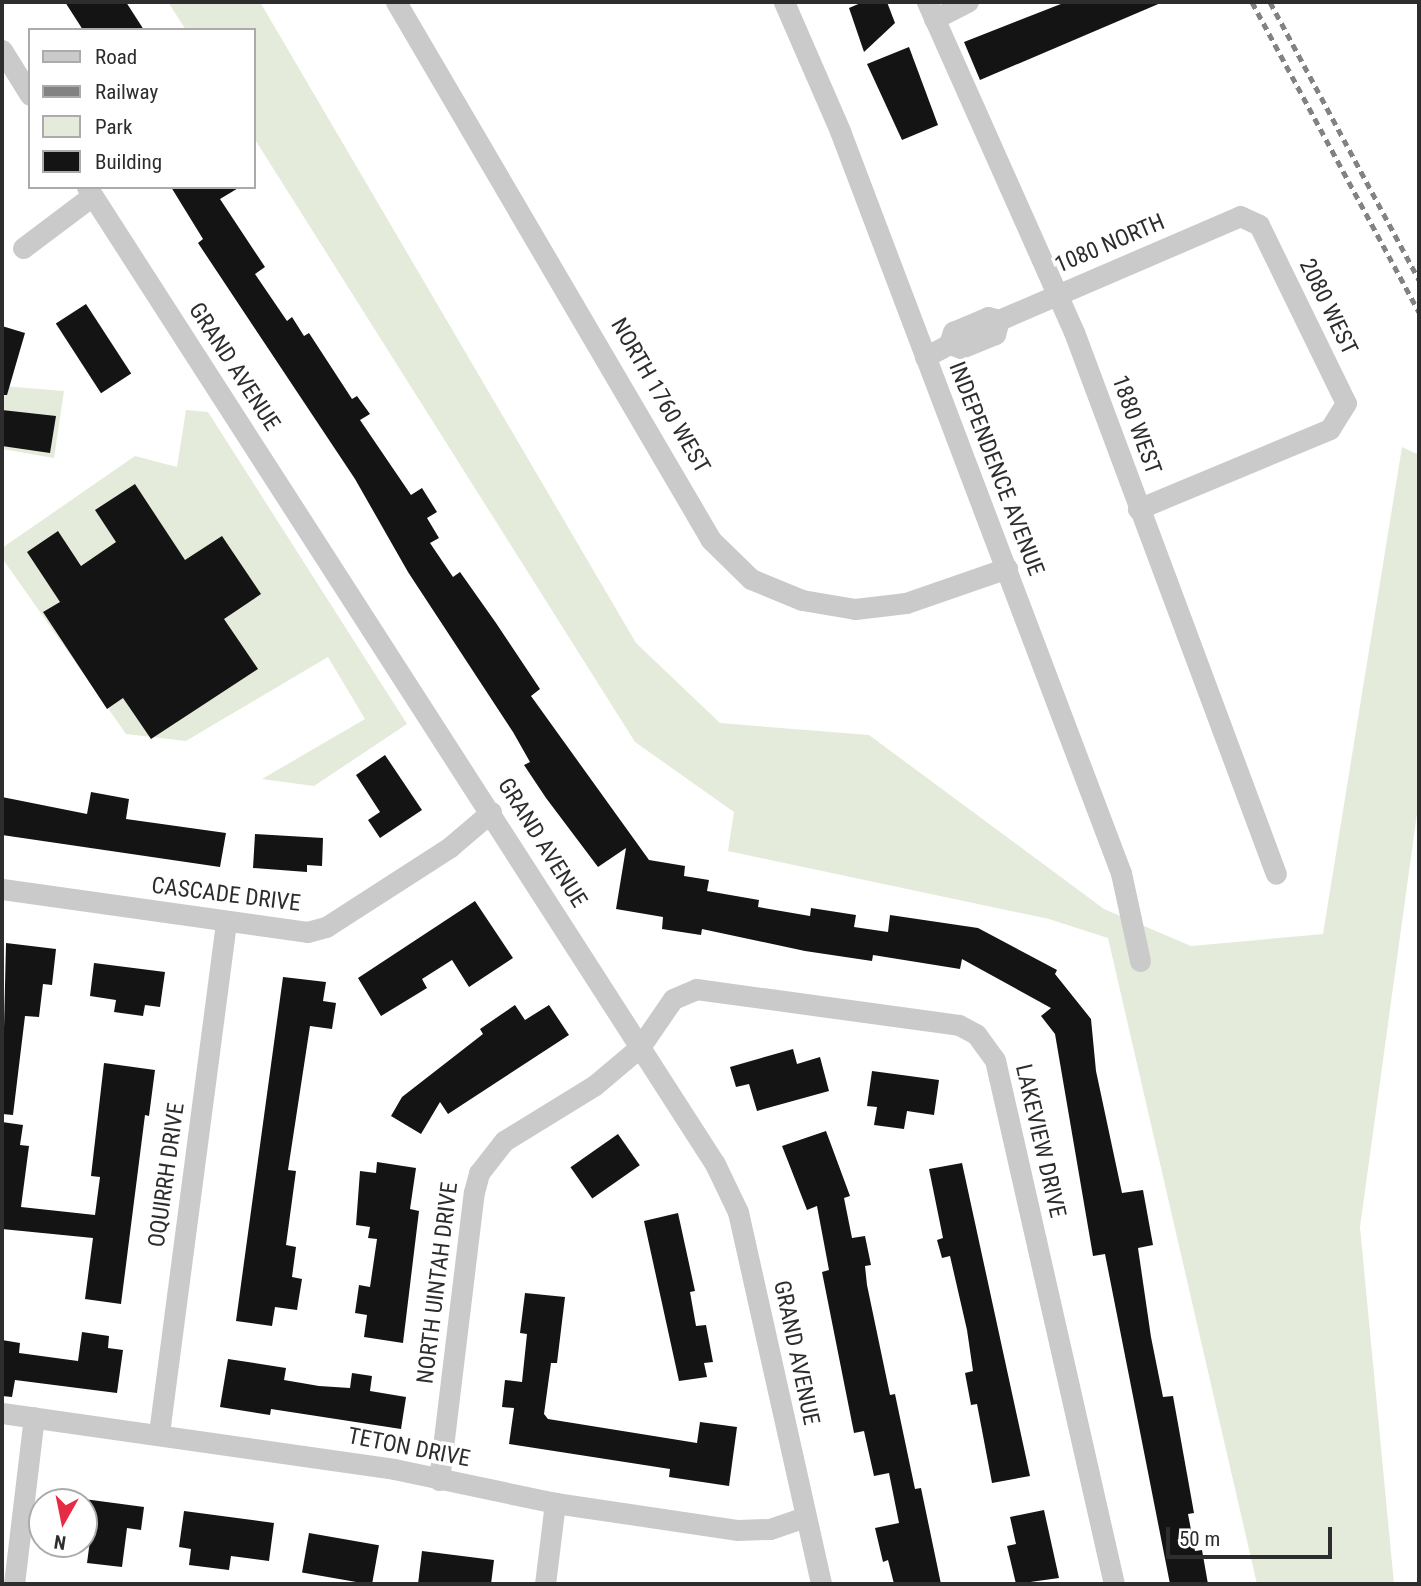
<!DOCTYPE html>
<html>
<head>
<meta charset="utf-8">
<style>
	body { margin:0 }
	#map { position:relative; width:1421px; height:1586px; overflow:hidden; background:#fff; font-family:"Roboto Condensed",sans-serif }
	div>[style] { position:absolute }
	.green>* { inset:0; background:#e4ebda }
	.building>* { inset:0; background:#141414; transform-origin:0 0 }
	.street>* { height:21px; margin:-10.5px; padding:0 10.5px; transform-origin:10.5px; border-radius:10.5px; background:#cacaca }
	.rail>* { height:5px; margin-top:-2.5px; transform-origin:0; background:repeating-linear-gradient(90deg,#828282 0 7px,transparent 0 12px) }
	span { translate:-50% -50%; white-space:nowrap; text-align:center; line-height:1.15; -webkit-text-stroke:7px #fff; paint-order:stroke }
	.street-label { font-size:23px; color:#2d2d2d }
	.frame { position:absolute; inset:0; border:4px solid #2d2d2d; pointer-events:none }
	.legend { position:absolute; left:28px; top:28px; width:228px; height:161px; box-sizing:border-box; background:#fff; border:2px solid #ababab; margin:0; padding:9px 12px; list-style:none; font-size:21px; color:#2d2d2d }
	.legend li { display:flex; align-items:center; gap:14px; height:35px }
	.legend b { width:35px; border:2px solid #ababab }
	.north { position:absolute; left:28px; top:1488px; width:70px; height:70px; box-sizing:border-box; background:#fff; border:2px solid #ababab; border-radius:50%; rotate:189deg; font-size:19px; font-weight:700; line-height:28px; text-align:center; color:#2d2d2d }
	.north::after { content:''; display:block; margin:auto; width:24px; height:32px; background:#e62c44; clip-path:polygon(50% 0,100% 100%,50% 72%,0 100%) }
	.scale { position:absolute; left:1166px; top:1527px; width:166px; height:32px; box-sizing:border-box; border:4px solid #2d2d2d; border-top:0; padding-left:9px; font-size:21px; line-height:24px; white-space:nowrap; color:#2d2d2d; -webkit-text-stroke:5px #fff; paint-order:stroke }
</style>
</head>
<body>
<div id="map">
	<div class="green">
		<i style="clip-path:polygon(168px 2px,260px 2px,636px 643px,720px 723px,869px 735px,1104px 909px,1191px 946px,1323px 934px,1402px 447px,1419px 455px,1419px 799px,1360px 1227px,1394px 1584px,1257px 1584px,1108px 938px,1049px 919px,728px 851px,734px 812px,635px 742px,254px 138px,254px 30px,186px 30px)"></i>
		<i style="clip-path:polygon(2px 386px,64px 391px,54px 458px,2px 449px)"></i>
		<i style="clip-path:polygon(186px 410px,208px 412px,407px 724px,314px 786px,262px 779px,365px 719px,328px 657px,186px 741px,126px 734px,2px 558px,2px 548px,135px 456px,177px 467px)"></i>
	</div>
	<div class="building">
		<i style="clip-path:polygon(65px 2px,126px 2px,144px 30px,83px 30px)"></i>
		<i style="clip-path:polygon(863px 2px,887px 2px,895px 23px,864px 52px,849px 8px)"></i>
		<i style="clip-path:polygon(1066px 2px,1163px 2px,980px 80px,964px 42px)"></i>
		<i style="clip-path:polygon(909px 47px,938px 125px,902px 140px,867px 64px)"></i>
		<i style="clip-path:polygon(171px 187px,240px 187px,220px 199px,265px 267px,255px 274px,287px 321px,292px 317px,304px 336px,309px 333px,352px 399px,357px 396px,370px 414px,360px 420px,411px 495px,422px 488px,437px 512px,427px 518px,439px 538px,430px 543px,453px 577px,460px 572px,496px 623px,540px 689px,531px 696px,649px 860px,685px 866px,684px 876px,709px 880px,707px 891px,759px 900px,758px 907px,810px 916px,811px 908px,856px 915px,854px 927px,888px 932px,890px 915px,978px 928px,1057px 970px,1055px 974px,1091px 1019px,1096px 1071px,1122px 1193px,1143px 1190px,1153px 1245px,1138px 1248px,1151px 1337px,1163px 1397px,1173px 1396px,1194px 1513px,1188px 1514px,1195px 1551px,1202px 1550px,1208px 1584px,1170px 1584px,1105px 1254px,1093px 1256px,1055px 1034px,1041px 1016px,1051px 1008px,962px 959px,960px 969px,873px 955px,872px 961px,805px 951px,702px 929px,701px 935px,662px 929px,663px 917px,616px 909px,626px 848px,598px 867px,546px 798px,524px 765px,530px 762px,513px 732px,408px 572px,355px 479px,198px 243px,203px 239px)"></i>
		<i style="left:86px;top:304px;width:83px;height:36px;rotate:57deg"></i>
		<i style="clip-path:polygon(2px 326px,25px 333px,7px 395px,2px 395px)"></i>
		<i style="clip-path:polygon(2px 410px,56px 416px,50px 453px,2px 446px)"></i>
		<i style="clip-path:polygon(135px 484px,185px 560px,222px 536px,261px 594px,224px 619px,258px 669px,151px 739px,123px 698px,107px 709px,43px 612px,60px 602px,27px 552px,58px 531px,81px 566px,116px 542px,95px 510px)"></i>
		<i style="clip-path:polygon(385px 755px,422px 810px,380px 838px,368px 820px,380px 812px,356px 775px)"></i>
		<i style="clip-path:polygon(91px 792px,129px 799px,126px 819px,226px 833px,220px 867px,2px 835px,2px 797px,87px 814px)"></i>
		<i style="clip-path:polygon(255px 834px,323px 838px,322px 866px,307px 865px,307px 872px,253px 868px)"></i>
		<i style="clip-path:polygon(475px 901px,513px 958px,469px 987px,452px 960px,422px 979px,427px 988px,381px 1016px,358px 978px)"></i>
		<i style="clip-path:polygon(6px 943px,56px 949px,52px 985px,43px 984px,39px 1017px,25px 1016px,13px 1115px,2px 1114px)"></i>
		<i style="clip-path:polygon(94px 963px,165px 972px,160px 1007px,145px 1005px,143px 1016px,114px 1012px,116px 1000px,90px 996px)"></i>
		<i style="clip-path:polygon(283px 977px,326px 982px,323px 1001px,336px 1003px,332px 1029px,310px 1026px,288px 1170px,296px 1171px,286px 1245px,296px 1247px,292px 1277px,302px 1279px,297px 1310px,275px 1307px,272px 1326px,236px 1321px)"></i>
		<i style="clip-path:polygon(515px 1005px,525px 1020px,549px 1005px,569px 1035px,448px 1114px,440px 1102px,421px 1134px,391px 1116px,402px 1097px,483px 1034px,480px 1029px)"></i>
		<i style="clip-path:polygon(793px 1049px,797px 1064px,820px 1057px,829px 1091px,757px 1111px,749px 1084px,736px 1087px,730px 1067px)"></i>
		<i style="clip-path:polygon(104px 1063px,155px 1070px,149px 1116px,145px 1115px,121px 1304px,85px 1299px,93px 1238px,2px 1229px,2px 1122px,23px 1125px,20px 1145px,29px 1146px,21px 1207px,95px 1215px,100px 1177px,91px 1176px)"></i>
		<i style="clip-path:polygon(872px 1071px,939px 1080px,934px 1115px,907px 1111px,904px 1129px,874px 1125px,877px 1107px,867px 1106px)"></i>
		<i style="clip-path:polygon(826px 1131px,850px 1196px,844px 1198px,852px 1238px,865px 1236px,871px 1265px,865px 1266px,867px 1285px,890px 1395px,895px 1394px,915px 1489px,921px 1488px,941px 1584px,894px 1584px,888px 1560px,883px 1562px,875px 1528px,899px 1523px,889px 1473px,874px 1476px,864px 1431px,854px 1433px,822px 1272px,829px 1270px,817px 1206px,807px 1210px,782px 1146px)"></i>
		<i style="left:618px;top:1134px;width:38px;height:58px;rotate:55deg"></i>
		<i style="clip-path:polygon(377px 1162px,416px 1168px,410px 1209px,419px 1211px,403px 1343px,364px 1337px,367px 1315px,355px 1313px,359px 1285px,370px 1287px,377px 1239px,368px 1238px,370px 1227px,356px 1225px,360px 1171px,376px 1173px)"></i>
		<i style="clip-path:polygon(962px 1163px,1030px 1476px,992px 1483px,977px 1404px,971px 1405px,965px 1373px,973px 1371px,967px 1330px,950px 1256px,942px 1258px,937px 1240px,943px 1238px,929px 1169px)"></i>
		<i style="clip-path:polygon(678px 1213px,695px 1291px,690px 1292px,696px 1326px,706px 1325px,713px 1362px,704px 1363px,707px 1377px,679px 1381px,644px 1221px)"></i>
		<i style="clip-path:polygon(525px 1293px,565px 1297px,557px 1363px,551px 1363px,544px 1414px,548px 1419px,697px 1443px,700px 1422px,737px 1427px,729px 1486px,669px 1477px,670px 1469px,509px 1444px,514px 1408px,502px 1407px,505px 1380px,522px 1382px,527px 1334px,520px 1333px)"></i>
		<i style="clip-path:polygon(82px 1332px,109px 1336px,108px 1348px,123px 1350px,117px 1393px,15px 1380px,12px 1397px,2px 1396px,2px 1340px,20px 1343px,19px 1353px,78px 1361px)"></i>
		<i style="clip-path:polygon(228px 1359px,286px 1368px,284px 1380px,319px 1386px,350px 1388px,352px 1373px,372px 1376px,370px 1391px,406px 1397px,401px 1429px,271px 1409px,270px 1415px,220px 1407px)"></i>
		<i style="clip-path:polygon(84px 1499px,144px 1507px,141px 1530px,127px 1528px,122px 1567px,87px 1563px,92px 1525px,84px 1524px)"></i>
		<i style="clip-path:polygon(1044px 1510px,1059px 1578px,1016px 1584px,1007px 1546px,1016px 1544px,1010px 1517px)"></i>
		<i style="clip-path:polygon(184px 1511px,274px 1523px,269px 1561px,231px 1556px,229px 1570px,189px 1565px,191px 1549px,179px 1547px)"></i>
		<i style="left:309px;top:1533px;width:71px;height:40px;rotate:10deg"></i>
		<i style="clip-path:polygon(422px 1551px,494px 1560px,491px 1584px,418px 1584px)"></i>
	</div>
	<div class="street">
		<i style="left:396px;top:2px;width:623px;rotate:59.65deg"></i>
		<i style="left:711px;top:540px;width:56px;rotate:44.3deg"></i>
		<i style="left:751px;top:579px;width:55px;rotate:22.4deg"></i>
		<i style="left:802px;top:600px;width:54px;rotate:9.6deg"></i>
		<i style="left:855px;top:609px;width:51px;rotate:-6.7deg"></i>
		<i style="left:906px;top:603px;width:107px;rotate:-19.1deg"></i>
		<i style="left:784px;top:2px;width:141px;rotate:66.5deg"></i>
		<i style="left:840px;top:131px;width:793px;rotate:69.26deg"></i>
		<i style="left:1121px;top:873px;width:90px;rotate:77.8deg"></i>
		<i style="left:927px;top:2px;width:361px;rotate:66deg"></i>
		<i style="left:1074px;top:332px;width:578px;rotate:69.56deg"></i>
		<i style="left:934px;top:19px;width:38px;rotate:-27deg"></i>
		<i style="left:2px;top:50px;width:53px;rotate:58.1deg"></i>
		<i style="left:87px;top:187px;width:1161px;rotate:57.27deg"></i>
		<i style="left:715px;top:1164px;width:53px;rotate:64.4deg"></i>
		<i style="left:738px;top:1212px;width:381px;rotate:77.4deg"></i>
		<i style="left:23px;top:248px;width:86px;rotate:-37deg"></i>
		<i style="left:949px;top:344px;width:13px;rotate:18deg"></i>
		<i style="left:961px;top:348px;width:37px;rotate:-22deg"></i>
		<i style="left:995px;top:334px;width:15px;rotate:-74deg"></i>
		<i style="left:925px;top:357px;width:27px;rotate:-28deg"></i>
		<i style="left:949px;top:344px;width:13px;rotate:-72deg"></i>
		<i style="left:953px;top:332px;width:38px;rotate:-23deg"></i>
		<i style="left:988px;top:317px;width:11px;rotate:15deg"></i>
		<i style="left:999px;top:320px;width:262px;rotate:-23.3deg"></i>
		<i style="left:1240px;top:216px;width:21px;rotate:25deg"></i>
		<i style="left:1259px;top:225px;width:198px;rotate:64deg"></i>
		<i style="left:1346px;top:403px;width:31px;rotate:122deg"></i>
		<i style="left:1330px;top:429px;width:208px;rotate:157.4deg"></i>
		<i style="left:2px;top:889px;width:308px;rotate:8deg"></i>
		<i style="left:307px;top:932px;width:20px;rotate:-15deg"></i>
		<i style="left:326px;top:927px;width:148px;rotate:-32.8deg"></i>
		<i style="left:450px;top:847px;width:54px;rotate:-40.5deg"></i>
		<i style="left:2px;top:1413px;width:396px;rotate:8.1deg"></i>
		<i style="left:394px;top:1469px;width:165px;rotate:11.9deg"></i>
		<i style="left:555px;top:1503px;width:185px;rotate:8.4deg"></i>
		<i style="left:738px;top:1530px;width:32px;rotate:-2deg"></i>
		<i style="left:770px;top:1529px;width:37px;rotate:-19deg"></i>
		<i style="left:159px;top:1433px;width:514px;rotate:-82.52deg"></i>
		<i style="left:439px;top:1480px;width:290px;rotate:-83.1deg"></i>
		<i style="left:474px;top:1192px;width:20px;rotate:-75deg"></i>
		<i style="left:479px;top:1173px;width:41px;rotate:-52deg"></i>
		<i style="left:504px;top:1141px;width:107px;rotate:-31.6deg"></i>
		<i style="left:595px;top:1085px;width:59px;rotate:-40.2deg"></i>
		<i style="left:640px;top:1047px;width:58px;rotate:-55.5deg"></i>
		<i style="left:673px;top:999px;width:25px;rotate:-23deg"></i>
		<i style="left:696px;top:989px;width:265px;rotate:7.8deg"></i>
		<i style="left:959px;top:1025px;width:19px;rotate:28deg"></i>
		<i style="left:976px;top:1034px;width:32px;rotate:54deg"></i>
		<i style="left:995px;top:1060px;width:537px;rotate:77.21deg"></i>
		<i style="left:14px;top:1584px;width:168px;rotate:-83.2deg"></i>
		<i style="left:545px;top:1584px;width:82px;rotate:-83deg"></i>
	</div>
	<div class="rail">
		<i style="left:1252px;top:2px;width:352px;rotate:61.7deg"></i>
		<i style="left:1270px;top:2px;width:315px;rotate:61.8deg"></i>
	</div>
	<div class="street-label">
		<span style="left:1110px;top:244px;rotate:-23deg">1080 NORTH</span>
		<span style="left:1328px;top:307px;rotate:64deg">2080 WEST</span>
		<span style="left:234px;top:367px;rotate:57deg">GRAND AVENUE</span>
		<span style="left:660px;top:396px;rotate:60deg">NORTH 1760 WEST</span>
		<span style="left:1136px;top:425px;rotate:70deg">1880 WEST</span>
		<span style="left:996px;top:469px;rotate:69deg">INDEPENDENCE AVENUE</span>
		<span style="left:542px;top:843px;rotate:58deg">GRAND AVENUE</span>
		<span style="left:226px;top:895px;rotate:7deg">CASCADE DRIVE</span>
		<span style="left:1040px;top:1141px;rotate:77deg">LAKEVIEW DRIVE</span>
		<span style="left:167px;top:1175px;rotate:-82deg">OQUIRRH DRIVE</span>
		<span style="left:438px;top:1283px;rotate:-83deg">NORTH UINTAH DRIVE</span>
		<span style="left:796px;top:1353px;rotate:78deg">GRAND AVENUE</span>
		<span style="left:409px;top:1448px;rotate:11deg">TETON DRIVE</span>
	</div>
	<div class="frame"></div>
	<ul class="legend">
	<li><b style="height:9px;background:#cacaca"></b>Road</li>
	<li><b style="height:9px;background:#828282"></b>Railway</li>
	<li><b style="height:19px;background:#e4ebda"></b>Park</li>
	<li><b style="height:19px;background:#141414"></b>Building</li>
	</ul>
	<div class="north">N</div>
	<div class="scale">50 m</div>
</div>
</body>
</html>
